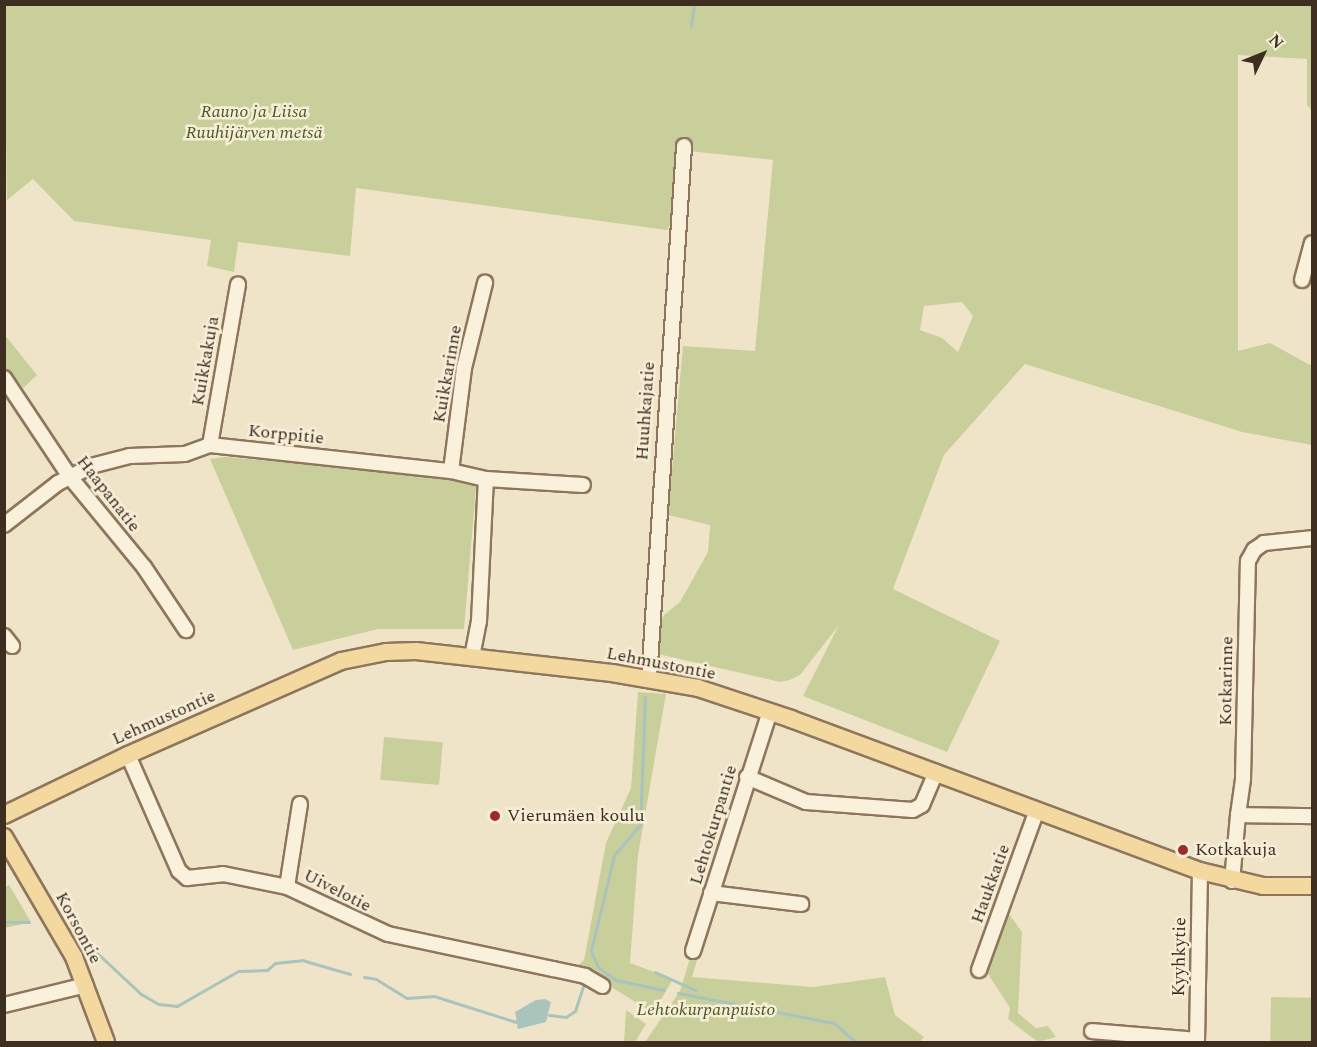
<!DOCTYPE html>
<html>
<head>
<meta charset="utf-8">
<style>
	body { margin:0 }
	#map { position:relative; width:1317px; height:1047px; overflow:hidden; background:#f0e4c8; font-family:Spectral,serif }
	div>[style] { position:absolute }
	.green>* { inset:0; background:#c9cf9b; transform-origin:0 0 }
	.water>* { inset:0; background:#a9c4bc }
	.stream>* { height:3px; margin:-1.5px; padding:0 1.5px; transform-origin:1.5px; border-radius:1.5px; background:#a9c4bc }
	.roads { filter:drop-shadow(2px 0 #8d765c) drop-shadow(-2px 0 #8d765c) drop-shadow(0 2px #8d765c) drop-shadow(0 -2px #8d765c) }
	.minor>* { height:14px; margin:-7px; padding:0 7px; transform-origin:7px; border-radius:7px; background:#faf1dc }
	.major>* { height:16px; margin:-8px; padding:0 8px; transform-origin:8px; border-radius:8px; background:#f3d9a0 }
	.dots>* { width:16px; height:16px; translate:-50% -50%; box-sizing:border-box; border:3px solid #f7eed8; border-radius:50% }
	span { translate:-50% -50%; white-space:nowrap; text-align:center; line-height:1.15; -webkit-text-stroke:5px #f7eed8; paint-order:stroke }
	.park-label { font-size:18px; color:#4d5a26; font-style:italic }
	.street-label { font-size:18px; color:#3d2e20 }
	.poi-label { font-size:18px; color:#3d2e20 }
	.left { translate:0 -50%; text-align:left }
	.frame { position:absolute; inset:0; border:6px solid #3d2e20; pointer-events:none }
	.north { position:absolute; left:1233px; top:24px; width:60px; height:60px; -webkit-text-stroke:4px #f7eed8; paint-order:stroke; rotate:47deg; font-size:16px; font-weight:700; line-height:24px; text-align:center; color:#3d2e20 }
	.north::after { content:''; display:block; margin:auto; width:21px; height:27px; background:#3d2e20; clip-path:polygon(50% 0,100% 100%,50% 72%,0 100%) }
</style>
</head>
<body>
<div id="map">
	<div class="green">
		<i style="clip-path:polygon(evenodd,4px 5px,1312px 5px,1312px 111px,1307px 105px,1307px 59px,1238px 55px,1238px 351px,1270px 343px,1312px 366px,1312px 445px,1242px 432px,1025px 364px,944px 455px,893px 589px,1000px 641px,947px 752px,803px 696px,839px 625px,800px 675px,790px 680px,780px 682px,658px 654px,657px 628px,664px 615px,680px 602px,708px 552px,710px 525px,668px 515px,683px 346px,755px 351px,773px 160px,680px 150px,673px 220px,667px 230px,356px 188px,350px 256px,238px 242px,234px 272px,207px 266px,211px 240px,74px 221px,33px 179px,7px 200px,4px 5px,962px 302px,973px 316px,958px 352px,942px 338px,920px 330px,924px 306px,962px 302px)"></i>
		<i style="clip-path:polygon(4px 334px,37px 375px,23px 388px,5px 366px)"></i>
		<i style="clip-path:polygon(226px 457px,453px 477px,476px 487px,464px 629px,378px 629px,293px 650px,210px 459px)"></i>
		<i style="clip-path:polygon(638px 692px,666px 694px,638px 855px,630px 963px,673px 979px,655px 1010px,650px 1011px,577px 966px,584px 960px,606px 843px,631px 788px)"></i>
		<i style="left:384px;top:737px;width:59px;height:43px;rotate:5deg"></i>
		<i style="clip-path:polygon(9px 885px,31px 922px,5px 928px,5px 887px)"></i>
		<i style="clip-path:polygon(1006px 910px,1022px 932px,1018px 1013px,1036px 1028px,1048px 1026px,1056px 1037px,1038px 1042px,1008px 1019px,1010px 1008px,988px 974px,986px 965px)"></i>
		<i style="clip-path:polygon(691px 955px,698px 957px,692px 977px,813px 987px,885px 977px,895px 1015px,924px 1037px,920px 1042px,645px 1042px,680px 991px)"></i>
		<i style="left:1271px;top:997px;width:41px;height:45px;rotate:1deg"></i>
		<i style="clip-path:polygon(626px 1010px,646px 1024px,635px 1042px,624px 1042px)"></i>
	</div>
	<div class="water">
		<i style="clip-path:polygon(545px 999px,551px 1002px,546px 1022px,518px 1029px,515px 1012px,536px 1000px)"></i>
	</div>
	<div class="stream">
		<i style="left:691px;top:26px;width:22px;rotate:-82deg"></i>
		<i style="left:645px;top:697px;width:128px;rotate:92.2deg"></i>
		<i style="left:640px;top:825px;width:40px;rotate:131deg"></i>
		<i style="left:614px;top:855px;width:99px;rotate:103.5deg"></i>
		<i style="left:591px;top:951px;width:17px;rotate:66deg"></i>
		<i style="left:598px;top:967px;width:22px;rotate:36deg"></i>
		<i style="left:616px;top:980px;width:49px;rotate:11.8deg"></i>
		<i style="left:72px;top:921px;width:38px;rotate:53deg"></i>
		<i style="left:95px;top:951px;width:63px;rotate:43.1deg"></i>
		<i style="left:141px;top:994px;width:20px;rotate:30deg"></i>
		<i style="left:158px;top:1004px;width:19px;rotate:6deg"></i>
		<i style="left:177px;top:1006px;width:70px;rotate:-29.8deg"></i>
		<i style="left:238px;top:971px;width:29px;rotate:-2deg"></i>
		<i style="left:267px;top:970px;width:11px;rotate:-41deg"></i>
		<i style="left:275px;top:963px;width:27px;rotate:-6deg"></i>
		<i style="left:302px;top:960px;width:50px;rotate:16.3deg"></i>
		<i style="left:4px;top:922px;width:25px"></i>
		<i style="left:655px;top:972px;width:44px;rotate:24.2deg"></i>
		<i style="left:364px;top:977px;width:12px;rotate:9deg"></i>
		<i style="left:376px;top:979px;width:36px;rotate:32deg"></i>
		<i style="left:407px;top:998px;width:27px;rotate:-4deg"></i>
		<i style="left:434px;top:996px;width:86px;rotate:17.6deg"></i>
		<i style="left:678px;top:993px;width:159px;rotate:10.9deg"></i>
		<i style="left:834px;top:1023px;width:28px;rotate:42deg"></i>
		<i style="left:549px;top:1015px;width:17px;rotate:7deg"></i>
		<i style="left:566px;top:1017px;width:11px;rotate:-34deg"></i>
		<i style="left:575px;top:1011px;width:26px;rotate:-72deg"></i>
	</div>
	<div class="roads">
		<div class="minor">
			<i style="left:1302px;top:280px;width:38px;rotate:-75deg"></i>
			<i style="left:4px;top:378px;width:119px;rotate:56.3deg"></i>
			<i style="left:70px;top:477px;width:117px;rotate:50.6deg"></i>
			<i style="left:144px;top:567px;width:76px;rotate:56.3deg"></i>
			<i style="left:210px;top:445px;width:163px;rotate:-80.1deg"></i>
			<i style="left:451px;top:471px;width:104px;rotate:-82.8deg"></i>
			<i style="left:464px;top:368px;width:88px;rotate:-76.1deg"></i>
			<i style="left:4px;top:525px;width:68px;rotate:-37.9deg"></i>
			<i style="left:58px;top:483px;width:37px;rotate:-27deg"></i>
			<i style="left:91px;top:466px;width:40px;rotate:-14.4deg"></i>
			<i style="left:130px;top:456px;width:55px;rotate:-2.1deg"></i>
			<i style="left:185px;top:454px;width:27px;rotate:-20deg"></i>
			<i style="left:210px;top:445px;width:242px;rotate:6.2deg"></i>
			<i style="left:451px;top:471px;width:36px;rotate:13deg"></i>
			<i style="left:486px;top:479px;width:97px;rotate:3.5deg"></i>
			<i style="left:4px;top:636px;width:13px;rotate:51deg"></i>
			<i style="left:472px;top:657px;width:37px;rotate:-79deg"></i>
			<i style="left:479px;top:621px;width:142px;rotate:-87.2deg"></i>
			<i style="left:649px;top:679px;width:534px;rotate:-86.24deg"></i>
			<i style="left:128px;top:755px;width:127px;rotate:66.3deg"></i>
			<i style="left:179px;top:871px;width:11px;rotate:41deg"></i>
			<i style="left:187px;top:878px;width:36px;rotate:-6deg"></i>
			<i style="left:223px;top:874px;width:65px;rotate:11.5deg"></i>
			<i style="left:287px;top:887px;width:111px;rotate:25deg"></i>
			<i style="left:388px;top:934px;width:169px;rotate:12deg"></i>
			<i style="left:553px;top:969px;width:33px;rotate:12deg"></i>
			<i style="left:585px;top:976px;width:20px;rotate:30deg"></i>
			<i style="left:747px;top:777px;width:64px;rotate:23deg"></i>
			<i style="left:806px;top:802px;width:107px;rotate:4.3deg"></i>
			<i style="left:913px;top:810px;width:10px;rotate:-29deg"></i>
			<i style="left:922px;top:805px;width:36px;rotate:-67deg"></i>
			<i style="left:1238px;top:815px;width:37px;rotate:-82deg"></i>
			<i style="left:1243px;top:778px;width:217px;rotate:-88.7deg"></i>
			<i style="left:1248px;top:561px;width:13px;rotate:-61deg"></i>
			<i style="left:1254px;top:550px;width:12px;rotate:-35deg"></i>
			<i style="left:1264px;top:543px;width:48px;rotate:-5.9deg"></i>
			<i style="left:1232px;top:881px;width:66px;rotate:-84.8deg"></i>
			<i style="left:1238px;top:815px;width:74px;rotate:0.8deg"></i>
			<i style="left:287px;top:887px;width:84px;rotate:-81.1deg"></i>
			<i style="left:711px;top:893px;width:91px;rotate:7deg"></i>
			<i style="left:693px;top:951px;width:252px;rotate:-72.2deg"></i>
			<i style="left:979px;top:970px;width:170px;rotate:-70.1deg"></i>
			<i style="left:4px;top:1005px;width:84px;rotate:-13.7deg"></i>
			<i style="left:1092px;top:1031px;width:105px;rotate:4.9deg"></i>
			<i style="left:1197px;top:1042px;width:171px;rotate:-89deg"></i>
		</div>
		<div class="major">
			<i style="left:4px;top:815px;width:138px;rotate:-25.8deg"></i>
			<i style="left:128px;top:755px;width:233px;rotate:-23.8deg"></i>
			<i style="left:341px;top:661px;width:46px;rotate:-11.3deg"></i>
			<i style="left:386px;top:652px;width:30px;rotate:-2deg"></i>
			<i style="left:416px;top:651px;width:197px;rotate:6.4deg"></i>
			<i style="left:612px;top:673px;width:87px;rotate:9.9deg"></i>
			<i style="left:698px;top:688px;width:98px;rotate:18.4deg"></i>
			<i style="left:791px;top:719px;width:436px;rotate:20.4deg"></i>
			<i style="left:1200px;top:871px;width:65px;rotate:13.4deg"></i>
			<i style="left:1263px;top:886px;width:49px"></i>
			<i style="left:4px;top:837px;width:139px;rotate:59.7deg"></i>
			<i style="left:74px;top:957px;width:91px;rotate:69.4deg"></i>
		</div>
	</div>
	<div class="dots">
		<i style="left:495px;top:816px;background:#9e2a2b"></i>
		<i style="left:1183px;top:850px;background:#9e2a2b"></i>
	</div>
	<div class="park-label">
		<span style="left:254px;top:123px">Rauno ja Liisa<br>Ruuhijärven metsä</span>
		<span style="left:706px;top:1010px">Lehtokurpanpuisto</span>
	</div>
	<div class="street-label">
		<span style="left:206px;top:361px;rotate:-80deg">Kuikkakuja</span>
		<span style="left:448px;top:374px;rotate:-80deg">Kuikkarinne</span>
		<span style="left:646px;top:411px;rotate:-86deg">Huuhkajatie</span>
		<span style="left:286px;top:435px;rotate:6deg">Korppitie</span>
		<span style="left:108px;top:494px;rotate:52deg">Haapanatie</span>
		<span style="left:661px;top:664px;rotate:11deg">Lehmustontie</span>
		<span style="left:1227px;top:681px;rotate:-89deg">Kotkarinne</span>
		<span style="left:164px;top:718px;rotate:-24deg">Lehmustontie</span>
		<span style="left:714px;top:825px;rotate:-73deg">Lehtokurpantie</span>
		<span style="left:991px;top:884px;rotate:-70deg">Haukkatie</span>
		<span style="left:337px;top:891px;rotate:27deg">Uivelotie</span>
		<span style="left:78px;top:928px;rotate:62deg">Korsontie</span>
		<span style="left:1180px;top:957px;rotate:-89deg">Kyyhkytie</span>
	</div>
	<div class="poi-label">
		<span class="left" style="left:507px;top:816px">Vierumäen koulu</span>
		<span class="left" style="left:1195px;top:850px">Kotkakuja</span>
	</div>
	<div class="frame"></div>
	<div class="north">N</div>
</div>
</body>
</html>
